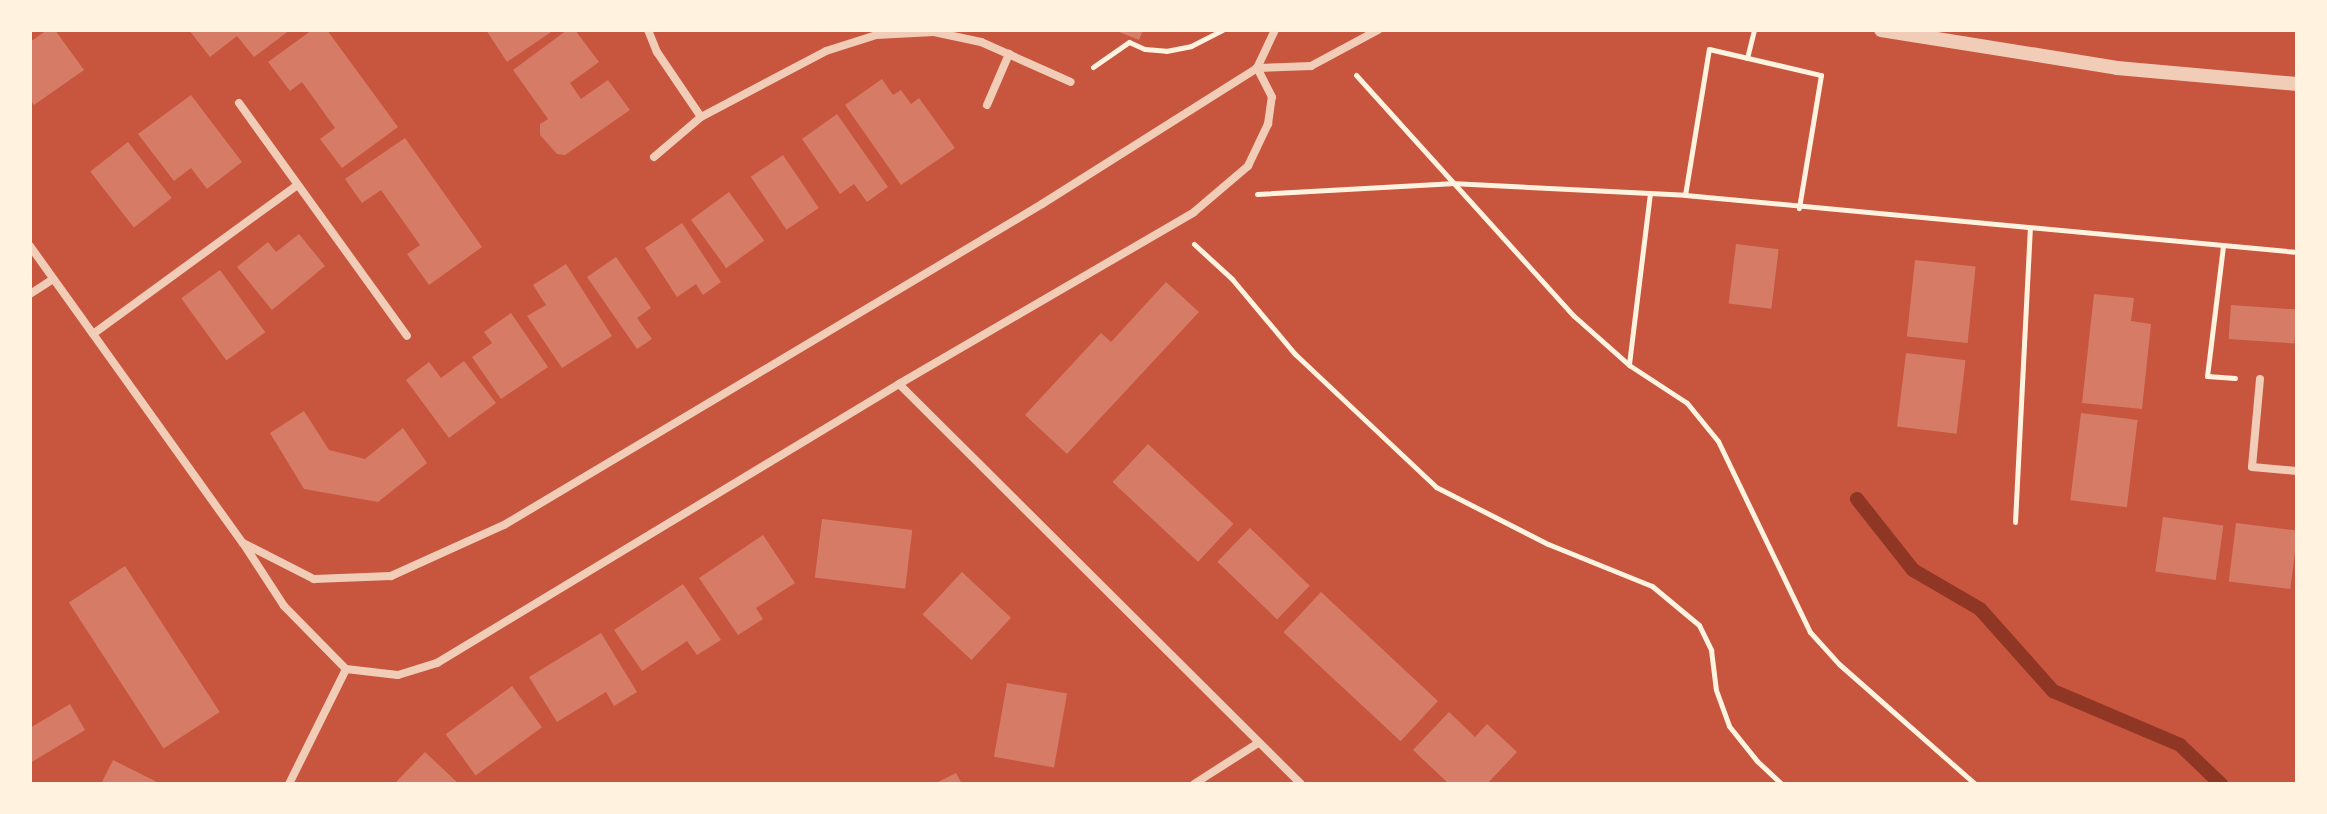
<!DOCTYPE html>
<html>
<head>
<meta charset="utf-8">
<style>
	body { margin:0 }
	#map { position:relative; width:2327px; height:814px; overflow:hidden; background:#c8553d; font-family:"Public Sans",sans-serif }
	div>[style] { position:absolute }
	.stream>* { height:14px; margin:-7px; padding:0 7px; transform-origin:7px; border-radius:7px; background:#8f3625 }
	.building>* { inset:0; background:#d67c66; transform-origin:0 0 }
	.path>* { height:5px; margin:-2.5px; padding:0 2.5px; transform-origin:2.5px; border-radius:2.5px; background:#fff3e0 }
	.minor>* { height:8px; margin:-4px; padding:0 4px; transform-origin:4px; border-radius:4px; background:#f1ccb7 }
	.tertiary>* { height:14px; margin:-7px; padding:0 7px; transform-origin:7px; border-radius:7px; background:#f1ccb7 }
	span { translate:-50% -50%; white-space:nowrap; text-align:center; line-height:1.15; -webkit-text-stroke:8px #fff3e0; paint-order:stroke }
	.frame { position:absolute; inset:0; border:32px solid #fff3e0; pointer-events:none }
</style>
</head>
<body>
<div id="map">
	<div class="stream">
		<i style="left:1857px;top:499px;width:90px;rotate:51.7deg"></i>
		<i style="left:1913px;top:570px;width:78px;rotate:30.2deg"></i>
		<i style="left:1980px;top:609px;width:110px;rotate:48.3deg"></i>
		<i style="left:2053px;top:691px;width:138px;rotate:23deg"></i>
		<i style="left:2180px;top:745px;width:57px;rotate:43.6deg"></i>
	</div>
	<div class="building">
		<i style="clip-path:polygon(47px 30px,55px 30px,84px 70px,34px 105px,30px 99px,30px 42px)"></i>
		<i style="clip-path:polygon(189px 30px,290px 30px,254px 57px,237px 36px,210px 57px)"></i>
		<i style="clip-path:polygon(312px 30px,327px 30px,398px 127px,342px 168px,320px 139px,335px 128px,302px 82px,290px 91px,268px 62px)"></i>
		<i style="clip-path:polygon(486px 30px,554px 30px,507px 62px)"></i>
		<i style="clip-path:polygon(567px 30px,575px 30px,599px 62px,570px 83px,581px 99px,608px 80px,630px 110px,565px 155px,557px 154px,540px 135px,540px 124px,548px 119px,513px 70px)"></i>
		<i style="clip-path:polygon(1114px 30px,1143px 30px,1139px 40px)"></i>
		<i style="clip-path:polygon(882px 79px,893px 95px,901px 90px,911px 104px,919px 98px,955px 148px,901px 185px,845px 105px)"></i>
		<i style="clip-path:polygon(191px 95px,242px 162px,207px 189px,191px 168px,174px 181px,138px 134px)"></i>
		<i style="clip-path:polygon(837px 114px,888px 187px,867px 202px,854px 184px,840px 194px,802px 139px)"></i>
		<i style="clip-path:polygon(405px 138px,482px 247px,429px 285px,407px 254px,420px 245px,381px 190px,362px 203px,345px 179px)"></i>
		<i style="left:128px;top:142px;width:71px;height:48px;rotate:52deg"></i>
		<i style="left:783px;top:155px;width:64px;height:39px;rotate:56deg"></i>
		<i style="left:729px;top:192px;width:60px;height:47px;rotate:54deg"></i>
		<i style="clip-path:polygon(682px 223px,721px 282px,703px 295px,696px 284px,677px 297px,645px 248px)"></i>
		<i style="clip-path:polygon(299px 234px,325px 266px,272px 310px,237px 267px,268px 242px,276px 252px)"></i>
		<i style="left:1736px;top:244px;width:43px;height:60px;rotate:7deg"></i>
		<i style="clip-path:polygon(616px 257px,651px 308px,637px 318px,652px 339px,637px 349px,587px 277px)"></i>
		<i style="left:1915px;top:260px;width:61px;height:77px;rotate:6deg"></i>
		<i style="clip-path:polygon(566px 264px,612px 336px,562px 368px,527px 316px,546px 305px,533px 285px)"></i>
		<i style="left:220px;top:270px;width:77px;height:48px;rotate:54deg"></i>
		<i style="clip-path:polygon(1166px 282px,1199px 312px,1067px 454px,1025px 415px,1101px 333px,1111px 342px)"></i>
		<i style="clip-path:polygon(2094px 294px,2134px 298px,2131px 321px,2151px 324px,2142px 409px,2082px 403px)"></i>
		<i style="left:2231px;top:305px;width:66px;height:34px;rotate:4deg"></i>
		<i style="clip-path:polygon(511px 313px,548px 367px,501px 399px,472px 357px,492px 343px,484px 332px)"></i>
		<i style="left:1906px;top:353px;width:60px;height:74px;rotate:7deg"></i>
		<i style="clip-path:polygon(464px 361px,496px 403px,449px 438px,406px 380px,429px 362px,441px 378px)"></i>
		<i style="clip-path:polygon(304px 411px,329px 450px,365px 459px,403px 428px,427px 463px,378px 502px,304px 489px,270px 433px)"></i>
		<i style="left:2081px;top:413px;width:57px;height:88px;rotate:7deg"></i>
		<i style="left:1148px;top:444px;width:117px;height:52px;rotate:43deg"></i>
		<i style="left:2163px;top:517px;width:61px;height:55px;rotate:8deg"></i>
		<i style="left:822px;top:519px;width:91px;height:59px;rotate:7deg"></i>
		<i style="left:2236px;top:523px;width:62px;height:59px;rotate:7deg"></i>
		<i style="left:1250px;top:528px;width:83px;height:47px;rotate:44deg"></i>
		<i style="clip-path:polygon(763px 535px,795px 583px,756px 608px,763px 619px,738px 635px,699px 578px)"></i>
		<i style="left:125px;top:566px;width:174px;height:67px;rotate:57deg"></i>
		<i style="left:962px;top:572px;width:67px;height:58px;rotate:43deg"></i>
		<i style="clip-path:polygon(683px 584px,721px 640px,697px 655px,687px 641px,642px 671px,614px 630px)"></i>
		<i style="left:1321px;top:592px;width:160px;height:55px;rotate:43deg"></i>
		<i style="clip-path:polygon(601px 633px,637px 692px,614px 706px,606px 692px,557px 722px,529px 677px)"></i>
		<i style="left:1007px;top:683px;width:61px;height:75px;rotate:10deg"></i>
		<i style="left:512px;top:686px;width:51px;height:82px;rotate:54deg"></i>
		<i style="clip-path:polygon(70px 704px,85px 730px,30px 763px,30px 728px)"></i>
		<i style="clip-path:polygon(1449px 712px,1475px 737px,1487px 724px,1517px 752px,1487px 784px,1449px 784px,1413px 750px)"></i>
		<i style="clip-path:polygon(425px 752px,459px 784px,394px 784px)"></i>
		<i style="clip-path:polygon(113px 760px,161px 784px,101px 784px)"></i>
		<i style="clip-path:polygon(956px 773px,962px 784px,934px 784px)"></i>
	</div>
	<div class="path">
		<i style="left:1747px;top:58px;width:29px;rotate:-76deg"></i>
		<i style="left:1093px;top:67px;width:44px;rotate:-34.8deg"></i>
		<i style="left:1129px;top:42px;width:17px;rotate:24deg"></i>
		<i style="left:1145px;top:49px;width:21px;rotate:5deg"></i>
		<i style="left:1166px;top:51px;width:25px;rotate:-11deg"></i>
		<i style="left:1191px;top:46px;width:35px;rotate:-27deg"></i>
		<i style="left:1356px;top:75px;width:325px;rotate:47.9deg"></i>
		<i style="left:1574px;top:316px;width:74px;rotate:41.7deg"></i>
		<i style="left:1629px;top:365px;width:69px;rotate:33.2deg"></i>
		<i style="left:1687px;top:403px;width:49px;rotate:50.8deg"></i>
		<i style="left:1718px;top:441px;width:212px;rotate:64.3deg"></i>
		<i style="left:1810px;top:632px;width:43px;rotate:47.8deg"></i>
		<i style="left:1839px;top:664px;width:181px;rotate:41.4deg"></i>
		<i style="left:1257px;top:194px;width:194px;rotate:-3.2deg"></i>
		<i style="left:1451px;top:183px;width:234px;rotate:2.9deg"></i>
		<i style="left:1685px;top:195px;width:615px;rotate:5.32deg"></i>
		<i style="left:1685px;top:195px;width:148px;rotate:-80.7deg"></i>
		<i style="left:1709px;top:49px;width:115px;rotate:13.1deg"></i>
		<i style="left:1821px;top:75px;width:135px;rotate:99.4deg"></i>
		<i style="left:1194px;top:244px;width:52px;rotate:42.6deg"></i>
		<i style="left:1232px;top:279px;width:98px;rotate:50deg"></i>
		<i style="left:1295px;top:354px;width:194px;rotate:43.3deg"></i>
		<i style="left:1436px;top:487px;width:126px;rotate:27deg"></i>
		<i style="left:1548px;top:544px;width:112px;rotate:22deg"></i>
		<i style="left:1652px;top:586px;width:61px;rotate:39.7deg"></i>
		<i style="left:1699px;top:625px;width:28px;rotate:64deg"></i>
		<i style="left:1711px;top:650px;width:40px;rotate:82.9deg"></i>
		<i style="left:1716px;top:690px;width:38px;rotate:70deg"></i>
		<i style="left:1729px;top:726px;width:45px;rotate:51.3deg"></i>
		<i style="left:1757px;top:761px;width:34px;rotate:43deg"></i>
		<i style="left:2223px;top:246px;width:131px;rotate:97deg"></i>
		<i style="left:2207px;top:376px;width:28px;rotate:4deg"></i>
		<i style="left:1629px;top:364px;width:171px;rotate:-83deg"></i>
		<i style="left:2015px;top:522px;width:295px;rotate:-87.1deg"></i>
	</div>
	<div class="minor">
		<i style="left:648px;top:30px;width:24px;rotate:68deg"></i>
		<i style="left:657px;top:52px;width:78px;rotate:55.9deg"></i>
		<i style="left:701px;top:117px;width:141px;rotate:-27.8deg"></i>
		<i style="left:826px;top:51px;width:52px;rotate:-17.7deg"></i>
		<i style="left:876px;top:35px;width:58px;rotate:-3deg"></i>
		<i style="left:934px;top:32px;width:48px;rotate:12deg"></i>
		<i style="left:981px;top:42px;width:98px;rotate:24deg"></i>
		<i style="left:1257px;top:68px;width:42px;rotate:-64.7deg"></i>
		<i style="left:239px;top:103px;width:287px;rotate:54.2deg"></i>
		<i style="left:987px;top:105px;width:56px;rotate:-66.7deg"></i>
		<i style="left:654px;top:157px;width:62px;rotate:-40.4deg"></i>
		<i style="left:30px;top:246px;width:365px;rotate:54.4deg"></i>
		<i style="left:243px;top:543px;width:75px;rotate:56.9deg"></i>
		<i style="left:284px;top:606px;width:88px;rotate:45.5deg"></i>
		<i style="left:346px;top:669px;width:52px;rotate:6.6deg"></i>
		<i style="left:398px;top:675px;width:41px;rotate:-17.1deg"></i>
		<i style="left:437px;top:663px;width:540px;rotate:-31.13deg"></i>
		<i style="left:899px;top:384px;width:341px;rotate:-30.2deg"></i>
		<i style="left:1194px;top:212px;width:71px;rotate:-40.4deg"></i>
		<i style="left:1248px;top:166px;width:47px;rotate:-64.5deg"></i>
		<i style="left:1268px;top:124px;width:27px;rotate:-82deg"></i>
		<i style="left:1272px;top:97px;width:33px;rotate:-117deg"></i>
		<i style="left:30px;top:294px;width:27px;rotate:-33deg"></i>
		<i style="left:93px;top:334px;width:253px;rotate:-36.1deg"></i>
		<i style="left:2260px;top:379px;width:88px;rotate:95.2deg"></i>
		<i style="left:2252px;top:467px;width:45px;rotate:5.1deg"></i>
		<i style="left:899px;top:384px;width:567px;rotate:44.86deg"></i>
		<i style="left:243px;top:543px;width:80px;rotate:26.9deg"></i>
		<i style="left:314px;top:579px;width:77px;rotate:-2.2deg"></i>
		<i style="left:391px;top:576px;width:124px;rotate:-24.3deg"></i>
		<i style="left:504px;top:525px;width:626px;rotate:-30.82deg"></i>
		<i style="left:1042px;top:204px;width:254px;rotate:-32.3deg"></i>
		<i style="left:1257px;top:68px;width:54px;rotate:-2.1deg"></i>
		<i style="left:1311px;top:66px;width:76px;rotate:-28.2deg"></i>
		<i style="left:289px;top:784px;width:128px;rotate:-63.6deg"></i>
		<i style="left:1194px;top:784px;width:76px;rotate:-32.6deg"></i>
	</div>
	<div class="tertiary">
		<i style="left:1881px;top:30px;width:239px;rotate:9.1deg"></i>
		<i style="left:2117px;top:68px;width:181px;rotate:5.1deg"></i>
	</div>
	<div class="frame"></div>
</div>
</body>
</html>
